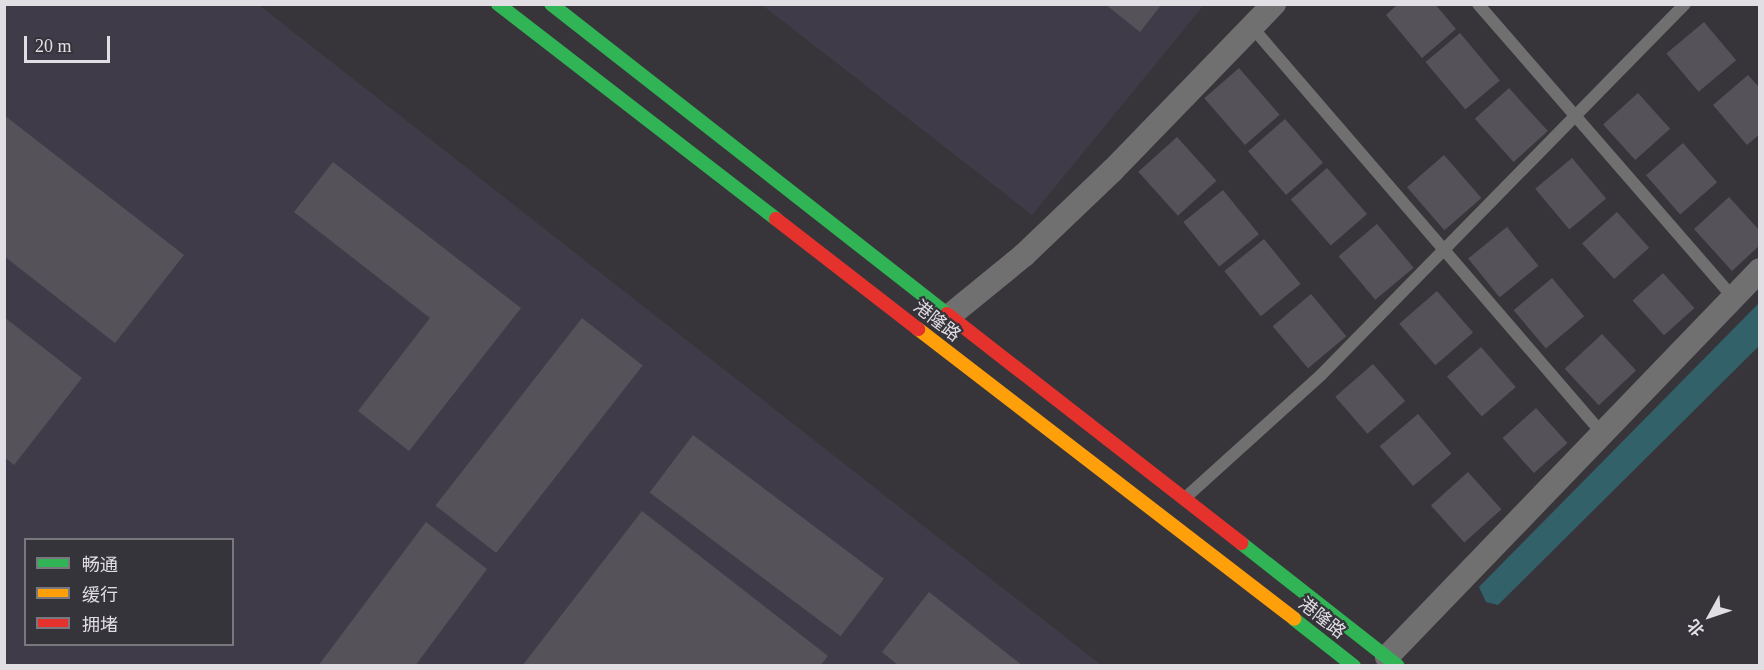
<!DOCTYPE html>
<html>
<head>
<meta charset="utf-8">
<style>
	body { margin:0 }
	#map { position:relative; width:1764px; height:670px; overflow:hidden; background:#37353a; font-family:"Times New Roman","Noto Sans SC",serif }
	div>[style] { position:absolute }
	.built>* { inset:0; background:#3f3b48 }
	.water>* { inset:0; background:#326169 }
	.building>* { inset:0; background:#56525a; transform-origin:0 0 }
	.lane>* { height:12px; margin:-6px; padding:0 6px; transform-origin:6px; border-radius:6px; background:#717071 }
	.street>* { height:24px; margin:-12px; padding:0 12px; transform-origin:12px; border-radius:12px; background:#717071 }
	.fast>* { height:14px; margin:-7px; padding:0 7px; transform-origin:7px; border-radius:7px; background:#30b455 }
	.slow>* { height:14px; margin:-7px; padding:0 7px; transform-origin:7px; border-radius:7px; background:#ff9f0a }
	.jam>* { height:14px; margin:-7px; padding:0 7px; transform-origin:7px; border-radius:7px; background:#e5322d }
	span { translate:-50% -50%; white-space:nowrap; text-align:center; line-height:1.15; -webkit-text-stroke:4.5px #36343b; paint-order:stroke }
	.street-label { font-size:18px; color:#e1dfe4 }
	.frame { position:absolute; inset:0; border:6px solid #e1dfe4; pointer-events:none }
	.legend { position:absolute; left:24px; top:538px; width:210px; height:108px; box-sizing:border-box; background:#36343b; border:2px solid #7a787f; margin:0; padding:8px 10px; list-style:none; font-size:18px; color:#e1dfe4 }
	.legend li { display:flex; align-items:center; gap:12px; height:30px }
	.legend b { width:30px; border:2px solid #7a787f }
	.north { position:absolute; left:1680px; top:586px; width:60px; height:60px; -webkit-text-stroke:4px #36343b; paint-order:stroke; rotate:230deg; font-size:16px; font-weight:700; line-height:24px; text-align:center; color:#e1dfe4 }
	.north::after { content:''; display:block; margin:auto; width:21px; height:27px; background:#e1dfe4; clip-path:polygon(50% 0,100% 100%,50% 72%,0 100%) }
	.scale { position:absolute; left:24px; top:36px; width:86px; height:27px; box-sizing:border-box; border:3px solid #e1dfe4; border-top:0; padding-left:8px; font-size:18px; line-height:21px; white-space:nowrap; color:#e1dfe4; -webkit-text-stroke:4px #36343b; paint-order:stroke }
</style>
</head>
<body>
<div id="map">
	<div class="built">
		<i style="clip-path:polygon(evenodd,4px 5px,259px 5px,1101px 665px,5px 665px,4px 5px,26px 540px,232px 540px,232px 644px,26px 644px,26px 540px)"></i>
		<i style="clip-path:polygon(762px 5px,1204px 5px,1032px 215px)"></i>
	</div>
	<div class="water">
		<i style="clip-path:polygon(1759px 303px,1759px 346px,1498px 605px,1486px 602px,1479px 587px)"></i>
	</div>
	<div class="building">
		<i style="clip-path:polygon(1105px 4px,1162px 4px,1140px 32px)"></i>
		<i style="clip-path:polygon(1398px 4px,1435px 4px,1456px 29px,1422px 58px,1386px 15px)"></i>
		<i style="left:1704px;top:22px;width:50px;height:49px;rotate:50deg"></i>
		<i style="left:1460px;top:33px;width:62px;height:45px;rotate:50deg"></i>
		<i style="left:1239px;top:68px;width:62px;height:46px;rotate:49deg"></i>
		<i style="clip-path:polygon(1748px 75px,1760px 88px,1760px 134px,1747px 145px,1713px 105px)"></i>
		<i style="left:1509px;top:88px;width:58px;height:46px;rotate:48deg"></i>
		<i style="left:1638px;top:93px;width:48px;height:47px;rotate:48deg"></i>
		<i style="clip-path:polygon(4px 115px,184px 255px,115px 343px,4px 256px)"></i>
		<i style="left:1285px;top:119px;width:58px;height:49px;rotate:49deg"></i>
		<i style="left:1177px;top:137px;width:59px;height:52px;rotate:48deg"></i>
		<i style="left:1683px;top:143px;width:52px;height:49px;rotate:49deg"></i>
		<i style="left:1444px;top:155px;width:57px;height:49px;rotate:49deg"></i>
		<i style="left:1572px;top:158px;width:53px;height:48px;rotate:50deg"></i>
		<i style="clip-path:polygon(333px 162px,521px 308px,409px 451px,358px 411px,430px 318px,294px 212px)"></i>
		<i style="left:1327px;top:168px;width:61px;height:48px;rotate:49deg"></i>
		<i style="left:1223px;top:190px;width:57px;height:51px;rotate:51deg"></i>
		<i style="clip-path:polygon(1729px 197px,1760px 231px,1760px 245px,1732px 271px,1694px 229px)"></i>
		<i style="left:1617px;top:212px;width:48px;height:47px;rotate:48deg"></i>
		<i style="left:1377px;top:224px;width:57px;height:50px;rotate:50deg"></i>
		<i style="left:1507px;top:227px;width:50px;height:50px;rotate:51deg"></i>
		<i style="left:1264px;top:239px;width:58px;height:51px;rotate:51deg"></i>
		<i style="left:1663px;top:273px;width:47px;height:41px;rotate:48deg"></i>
		<i style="left:1552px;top:278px;width:50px;height:50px;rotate:50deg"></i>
		<i style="left:1437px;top:291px;width:55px;height:50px;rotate:49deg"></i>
		<i style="left:1311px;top:294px;width:55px;height:50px;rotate:50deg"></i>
		<i style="clip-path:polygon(4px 317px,82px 378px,14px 465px,4px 457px)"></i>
		<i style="left:582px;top:318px;width:77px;height:238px;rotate:38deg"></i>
		<i style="left:1602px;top:334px;width:50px;height:51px;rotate:47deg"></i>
		<i style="left:1481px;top:347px;width:53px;height:45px;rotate:49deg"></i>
		<i style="left:1373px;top:364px;width:49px;height:50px;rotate:49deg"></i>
		<i style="left:1536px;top:408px;width:47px;height:45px;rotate:48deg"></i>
		<i style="left:1418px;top:414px;width:52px;height:50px;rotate:50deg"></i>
		<i style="left:693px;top:435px;width:239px;height:72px;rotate:37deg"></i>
		<i style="left:1468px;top:472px;width:50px;height:50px;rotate:48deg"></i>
		<i style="clip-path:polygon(642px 511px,828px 656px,820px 666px,522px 666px)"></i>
		<i style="clip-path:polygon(426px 522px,487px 569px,415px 666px,318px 666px)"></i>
		<i style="clip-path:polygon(929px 592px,1023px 666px,899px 666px,882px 652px)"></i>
	</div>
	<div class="lane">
		<i style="left:1478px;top:4px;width:388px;rotate:49deg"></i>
		<i style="left:1252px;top:27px;width:535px;rotate:49.25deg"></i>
		<i style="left:1185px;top:498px;width:183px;rotate:-42.1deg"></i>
		<i style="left:1321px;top:375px;width:520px;rotate:-45.55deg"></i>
	</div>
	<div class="street">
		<i style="left:948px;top:317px;width:98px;rotate:-39.2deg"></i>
		<i style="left:1024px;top:255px;width:122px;rotate:-43.7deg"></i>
		<i style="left:1112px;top:171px;width:233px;rotate:-45.9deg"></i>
		<i style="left:1387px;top:657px;width:537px;rotate:-46.06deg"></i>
	</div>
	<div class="fast">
		<i style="left:498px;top:4px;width:351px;rotate:37.7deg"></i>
		<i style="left:551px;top:4px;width:503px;rotate:38.05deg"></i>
		<i style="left:1241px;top:543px;width:199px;rotate:38.1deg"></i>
		<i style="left:1294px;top:619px;width:76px;rotate:38.1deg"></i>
	</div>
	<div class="slow">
		<i style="left:918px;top:329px;width:475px;rotate:37.6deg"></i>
	</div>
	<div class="jam">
		<i style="left:776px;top:219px;width:180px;rotate:37.8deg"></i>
		<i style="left:947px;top:314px;width:373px;rotate:37.9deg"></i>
	</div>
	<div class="street-label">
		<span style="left:937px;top:321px;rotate:38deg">港隆路</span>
		<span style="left:1322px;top:618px;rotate:38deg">港隆路</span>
	</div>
	<div class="frame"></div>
	<ul class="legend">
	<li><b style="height:8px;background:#30b455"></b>畅通</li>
	<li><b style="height:8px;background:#ff9f0a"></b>缓行</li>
	<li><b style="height:8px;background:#e5322d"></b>拥堵</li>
	</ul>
	<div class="north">北</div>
	<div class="scale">20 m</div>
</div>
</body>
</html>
